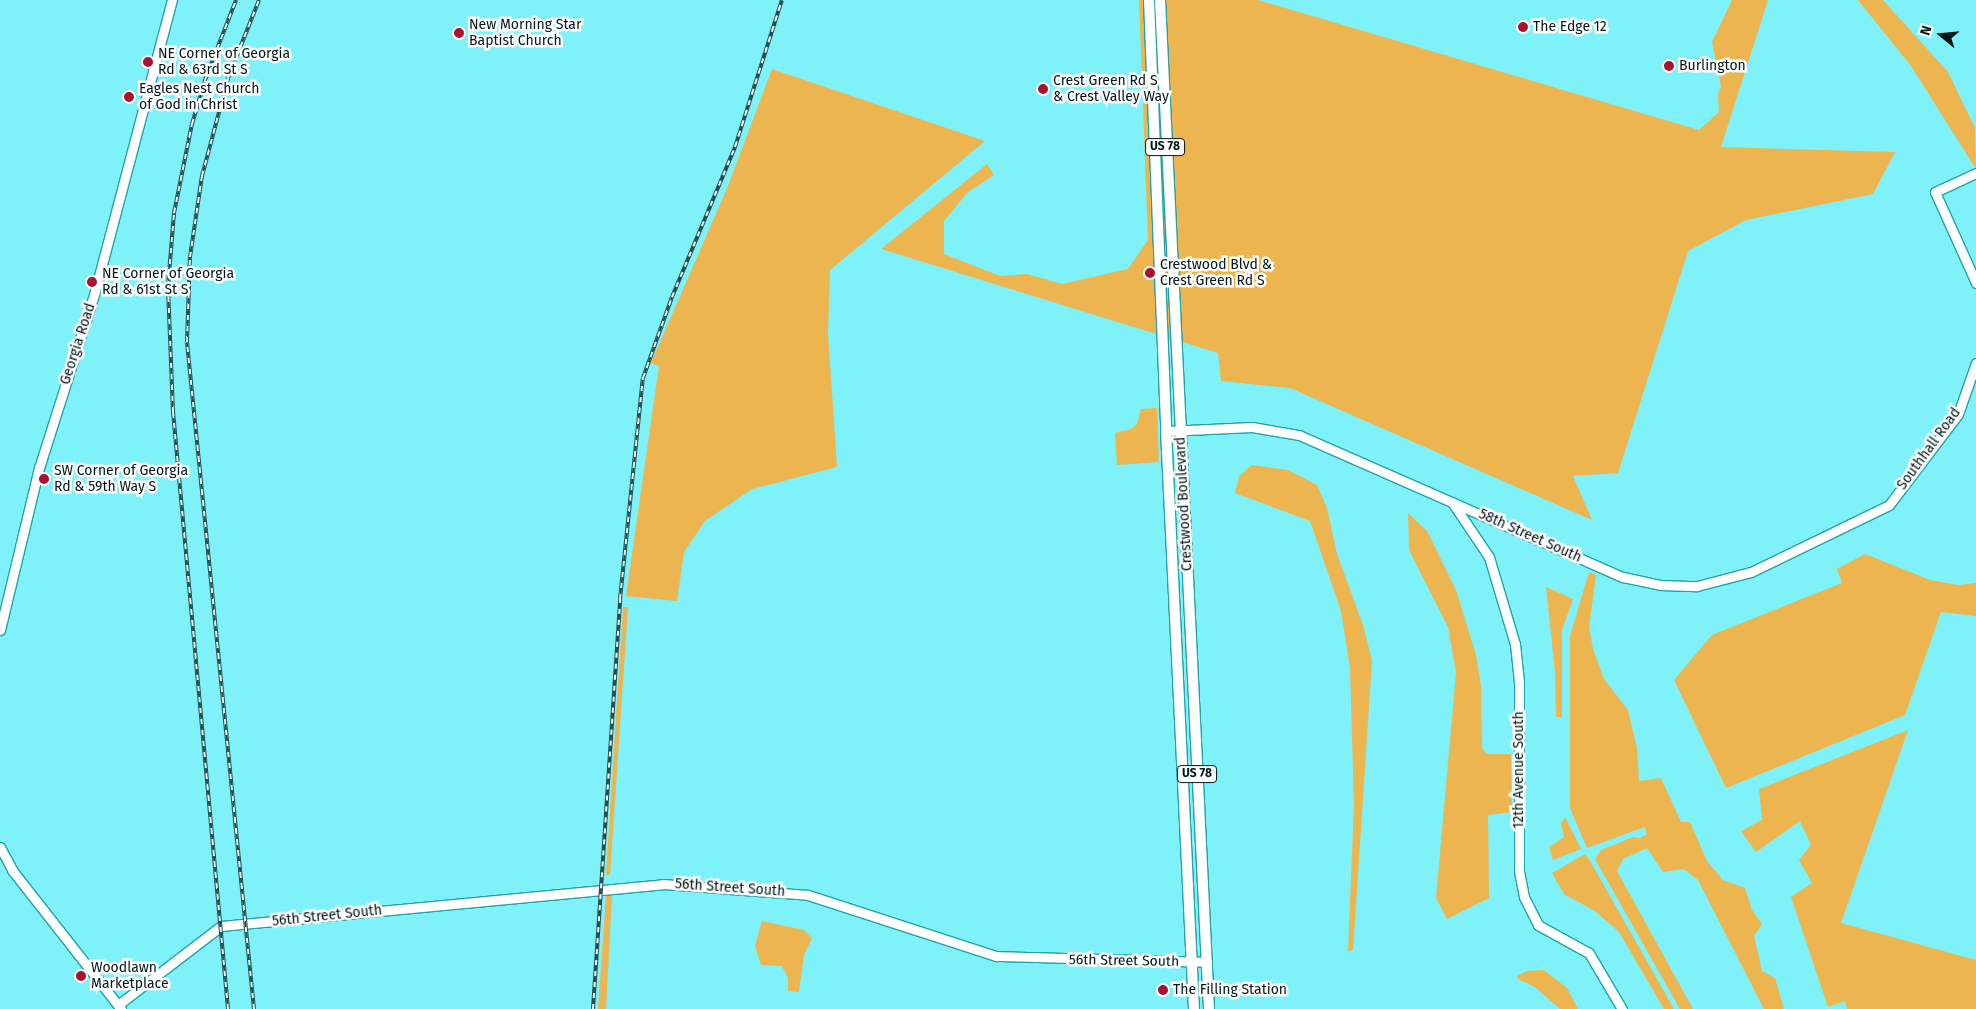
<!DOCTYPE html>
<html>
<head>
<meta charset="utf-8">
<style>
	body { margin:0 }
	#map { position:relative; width:1976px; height:1009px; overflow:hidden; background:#7ff1f8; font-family:"Fira Sans",sans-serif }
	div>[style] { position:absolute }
	.green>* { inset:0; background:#ecb54f }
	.roads { filter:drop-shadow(1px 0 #21a3aa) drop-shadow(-1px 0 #21a3aa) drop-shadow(0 1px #21a3aa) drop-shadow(0 -1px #21a3aa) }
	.secondary>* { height:9px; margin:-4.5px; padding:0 4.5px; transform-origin:4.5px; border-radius:4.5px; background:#fff }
	.primary>* { height:10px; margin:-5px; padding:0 5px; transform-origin:5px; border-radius:5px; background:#fff }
	.rail>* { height:4px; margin-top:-2px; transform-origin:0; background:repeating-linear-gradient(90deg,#fdfdfd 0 5.5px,#225054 0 11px); box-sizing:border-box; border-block:1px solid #225054 }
	.dots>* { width:14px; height:14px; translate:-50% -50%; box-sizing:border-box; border:2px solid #fdfdfd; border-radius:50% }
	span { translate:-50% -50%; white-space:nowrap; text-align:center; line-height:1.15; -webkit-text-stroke:5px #fdfdfd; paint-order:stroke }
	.shield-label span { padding:1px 4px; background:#fdfdfd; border:1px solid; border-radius:4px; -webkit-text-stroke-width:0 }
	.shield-label { font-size:12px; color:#001618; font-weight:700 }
	.poi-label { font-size:14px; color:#001618 }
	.left { translate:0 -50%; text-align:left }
	.street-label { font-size:14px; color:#001618 }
	.north { position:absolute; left:1916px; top:10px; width:50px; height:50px; -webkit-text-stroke:4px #fdfdfd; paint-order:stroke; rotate:287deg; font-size:14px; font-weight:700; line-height:20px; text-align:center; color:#001618 }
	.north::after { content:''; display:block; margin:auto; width:18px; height:22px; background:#001618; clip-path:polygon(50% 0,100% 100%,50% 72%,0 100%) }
</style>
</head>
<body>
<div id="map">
	<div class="green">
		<i style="clip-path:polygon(1139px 0,1258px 0,1699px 130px,1719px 112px,1718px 94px,1721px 87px,1712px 42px,1732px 0,1768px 0,1721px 147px,1895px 152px,1873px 194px,1746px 220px,1688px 251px,1618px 473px,1573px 476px,1592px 520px,1290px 388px,1221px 381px,1218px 353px,881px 249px,987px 164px,994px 175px,967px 193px,944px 221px,944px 254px,1000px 276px,1027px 274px,1062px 284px,1128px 269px,1148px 240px)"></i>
		<i style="clip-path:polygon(1858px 0,1883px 0,1948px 72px,1975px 128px,1976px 169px,1911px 66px)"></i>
		<i style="clip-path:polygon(772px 69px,985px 141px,830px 270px,828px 334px,837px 467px,752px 489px,705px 521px,684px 552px,677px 601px,626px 596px,659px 366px,651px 363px,728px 186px)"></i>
		<i style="clip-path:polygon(1157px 408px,1159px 462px,1117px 465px,1115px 433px,1131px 429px,1137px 424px,1141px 409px)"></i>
		<i style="clip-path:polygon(1252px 465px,1288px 470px,1317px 485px,1327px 508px,1337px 554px,1363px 625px,1372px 661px,1353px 950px,1348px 951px,1354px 805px,1350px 668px,1341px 611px,1310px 521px,1235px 493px,1239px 476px)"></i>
		<i style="clip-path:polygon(1408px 513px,1427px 531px,1456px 590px,1476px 655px,1481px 686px,1482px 748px,1487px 754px,1511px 754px,1512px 812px,1488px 815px,1489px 898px,1447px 919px,1436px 898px,1456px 673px,1448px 627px,1409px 550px)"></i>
		<i style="clip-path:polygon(1865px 554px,1930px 580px,1958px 585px,1976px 583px,1976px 616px,1941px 612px,1905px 715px,1726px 788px,1674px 680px,1712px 635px,1842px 583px,1837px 569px)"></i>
		<i style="clip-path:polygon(1589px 572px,1596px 575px,1589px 627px,1593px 649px,1604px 679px,1628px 710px,1637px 748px,1639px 781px,1661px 778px,1681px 822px,1690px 822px,1707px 861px,1723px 880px,1745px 888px,1752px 910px,1762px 924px,1754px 936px,1762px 971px,1775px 978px,1784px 1009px,1764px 1009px,1698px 880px,1684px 869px,1663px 872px,1647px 848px,1623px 859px,1617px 871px,1693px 1009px,1680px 1009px,1595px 859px,1601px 850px,1633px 837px,1640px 838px,1647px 834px,1645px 827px,1587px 848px,1570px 808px,1570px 636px)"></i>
		<i style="clip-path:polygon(1546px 587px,1573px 599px,1562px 630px,1562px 717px,1556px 717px,1555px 672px)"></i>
		<i style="clip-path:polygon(623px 607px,628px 607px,610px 875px,606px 875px)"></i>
		<i style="clip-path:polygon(1908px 730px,1841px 923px,1976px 960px,1976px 1009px,1847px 1009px,1845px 1001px,1828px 1007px,1791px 897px,1812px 883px,1799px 860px,1811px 845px,1800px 821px,1756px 852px,1741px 831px,1762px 820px,1759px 789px)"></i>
		<i style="clip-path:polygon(1565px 817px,1581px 849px,1553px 860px,1549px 847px,1564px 837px,1561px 823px)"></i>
		<i style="clip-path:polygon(1585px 854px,1589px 859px,1674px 1009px,1664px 1009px,1619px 932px,1595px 911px,1564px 894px,1552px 873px)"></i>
		<i style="clip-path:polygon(612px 895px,606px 1009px,598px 1009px,606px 896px)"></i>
		<i style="clip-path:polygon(762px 921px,804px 930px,812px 938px,804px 955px,799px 992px,788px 991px,788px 978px,782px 966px,761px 965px,755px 946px)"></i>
		<i style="clip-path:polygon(1544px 970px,1567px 988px,1578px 1009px,1560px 1009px,1535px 987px,1518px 979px,1517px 976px,1527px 971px)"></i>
	</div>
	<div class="roads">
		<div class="secondary">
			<i style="left:1976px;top:173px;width:45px;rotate:155.1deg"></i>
			<i style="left:1935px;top:192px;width:100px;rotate:65.7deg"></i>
			<i style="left:1166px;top:431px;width:86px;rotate:-2.7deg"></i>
			<i style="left:1252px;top:427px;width:48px;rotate:9.7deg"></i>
			<i style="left:1299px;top:435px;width:354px;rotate:23.7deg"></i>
			<i style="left:1623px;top:577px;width:38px;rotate:12deg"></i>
			<i style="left:1660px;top:585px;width:37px;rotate:2deg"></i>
			<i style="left:1697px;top:586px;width:56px;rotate:-14.5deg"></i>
			<i style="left:1751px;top:572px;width:153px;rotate:-25.9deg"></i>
			<i style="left:1889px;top:505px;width:114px;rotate:-52.8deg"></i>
			<i style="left:1958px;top:414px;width:54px;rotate:-70.6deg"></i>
			<i style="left:1452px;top:502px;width:66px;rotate:56.1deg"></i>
			<i style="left:1489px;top:557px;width:91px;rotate:73.4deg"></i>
			<i style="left:1515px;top:644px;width:39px;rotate:84deg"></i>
			<i style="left:1519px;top:683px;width:188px;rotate:90deg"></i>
			<i style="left:1519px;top:871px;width:26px;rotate:79deg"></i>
			<i style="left:1524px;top:897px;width:31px;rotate:63deg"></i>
			<i style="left:1538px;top:925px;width:58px;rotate:28.8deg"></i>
			<i style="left:1589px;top:953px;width:65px;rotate:59.5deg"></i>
			<i style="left:0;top:630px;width:167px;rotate:-76.5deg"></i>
			<i style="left:39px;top:468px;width:186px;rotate:-72.4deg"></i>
			<i style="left:95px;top:291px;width:301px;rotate:-75.2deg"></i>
			<i style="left:0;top:847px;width:26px;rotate:62deg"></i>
			<i style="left:12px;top:870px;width:177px;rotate:51.9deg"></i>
			<i style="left:118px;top:1005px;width:130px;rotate:-37.5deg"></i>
			<i style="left:221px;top:926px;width:444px;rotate:-5.4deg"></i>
			<i style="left:663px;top:884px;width:145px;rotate:4.3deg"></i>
			<i style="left:808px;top:895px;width:198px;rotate:18deg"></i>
			<i style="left:996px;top:956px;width:211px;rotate:1.6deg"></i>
		</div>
		<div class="primary">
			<i style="left:1149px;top:0;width:431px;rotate:87.7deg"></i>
			<i style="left:1166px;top:431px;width:579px;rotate:87.23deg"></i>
			<i style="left:1160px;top:0;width:1010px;rotate:87.22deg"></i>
		</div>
	</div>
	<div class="rail">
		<i style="left:228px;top:1009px;width:600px;rotate:-95.26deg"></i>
		<i style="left:173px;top:412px;width:126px;rotate:-92.3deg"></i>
		<i style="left:168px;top:286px;width:73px;rotate:-85.3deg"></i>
		<i style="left:174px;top:213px;width:91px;rotate:-78.6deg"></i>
		<i style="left:192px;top:124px;width:46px;rotate:-73.5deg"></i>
		<i style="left:205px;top:80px;width:86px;rotate:-68.8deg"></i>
		<i style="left:254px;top:1009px;width:670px;rotate:-95.74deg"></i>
		<i style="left:187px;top:342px;width:85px;rotate:-88deg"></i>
		<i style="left:190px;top:257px;width:82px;rotate:-81.6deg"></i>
		<i style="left:202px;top:176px;width:101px;rotate:-75.1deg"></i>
		<i style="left:228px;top:78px;width:84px;rotate:-68.3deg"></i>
		<i style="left:593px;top:1009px;width:411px;rotate:-86.2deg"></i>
		<i style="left:620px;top:599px;width:222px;rotate:-84.1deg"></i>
		<i style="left:643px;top:378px;width:86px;rotate:-70.3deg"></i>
		<i style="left:672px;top:297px;width:163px;rotate:-67.2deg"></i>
		<i style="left:735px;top:147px;width:154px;rotate:-72.3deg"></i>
	</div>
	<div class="dots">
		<i style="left:1523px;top:27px;background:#a9132d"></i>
		<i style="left:459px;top:33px;background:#a9132d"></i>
		<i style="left:148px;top:62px;background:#a9132d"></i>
		<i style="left:1669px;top:66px;background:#a9132d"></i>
		<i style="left:1043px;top:89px;background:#a9132d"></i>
		<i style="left:129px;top:97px;background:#a9132d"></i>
		<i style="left:1150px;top:273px;background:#a9132d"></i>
		<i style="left:92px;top:282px;background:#a9132d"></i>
		<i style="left:44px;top:479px;background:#a9132d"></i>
		<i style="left:81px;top:976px;background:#a9132d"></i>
		<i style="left:1163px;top:990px;background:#a9132d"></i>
	</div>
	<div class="shield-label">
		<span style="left:1165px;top:147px">US 78</span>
		<span style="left:1197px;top:774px">US 78</span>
	</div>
	<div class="poi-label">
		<span class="left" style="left:469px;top:33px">New Morning Star<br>Baptist Church</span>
		<span class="left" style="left:1533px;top:27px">The Edge 12</span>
		<span class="left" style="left:158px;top:62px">NE Corner of Georgia<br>Rd &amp; 63rd St S</span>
		<span class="left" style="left:1679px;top:66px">Burlington</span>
		<span class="left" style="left:1053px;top:89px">Crest Green Rd S<br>&amp; Crest Valley Way</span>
		<span class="left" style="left:139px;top:97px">Eagles Nest Church<br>of God in Christ</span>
		<span class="left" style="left:1160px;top:273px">Crestwood Blvd &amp;<br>Crest Green Rd S</span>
		<span class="left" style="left:102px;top:282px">NE Corner of Georgia<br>Rd &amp; 61st St S</span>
		<span class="left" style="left:54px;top:479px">SW Corner of Georgia<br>Rd &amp; 59th Way S</span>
		<span class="left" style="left:91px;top:976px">Woodlawn<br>Marketplace</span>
		<span class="left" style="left:1173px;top:990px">The Filling Station</span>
	</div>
	<div class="street-label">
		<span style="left:78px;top:344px;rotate:-72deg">Georgia Road</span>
		<span style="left:1929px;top:449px;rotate:-54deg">Southhall Road</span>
		<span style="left:1184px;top:504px;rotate:-93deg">Crestwood Boulevard</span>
		<span style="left:1530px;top:536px;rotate:24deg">58th Street South</span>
		<span style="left:1519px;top:770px;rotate:-90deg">12th Avenue South</span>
		<span style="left:730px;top:888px;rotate:4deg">56th Street South</span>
		<span style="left:327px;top:916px;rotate:-6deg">56th Street South</span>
		<span style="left:1124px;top:961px;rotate:1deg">56th Street South</span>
	</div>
	<div class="north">N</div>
</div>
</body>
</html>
